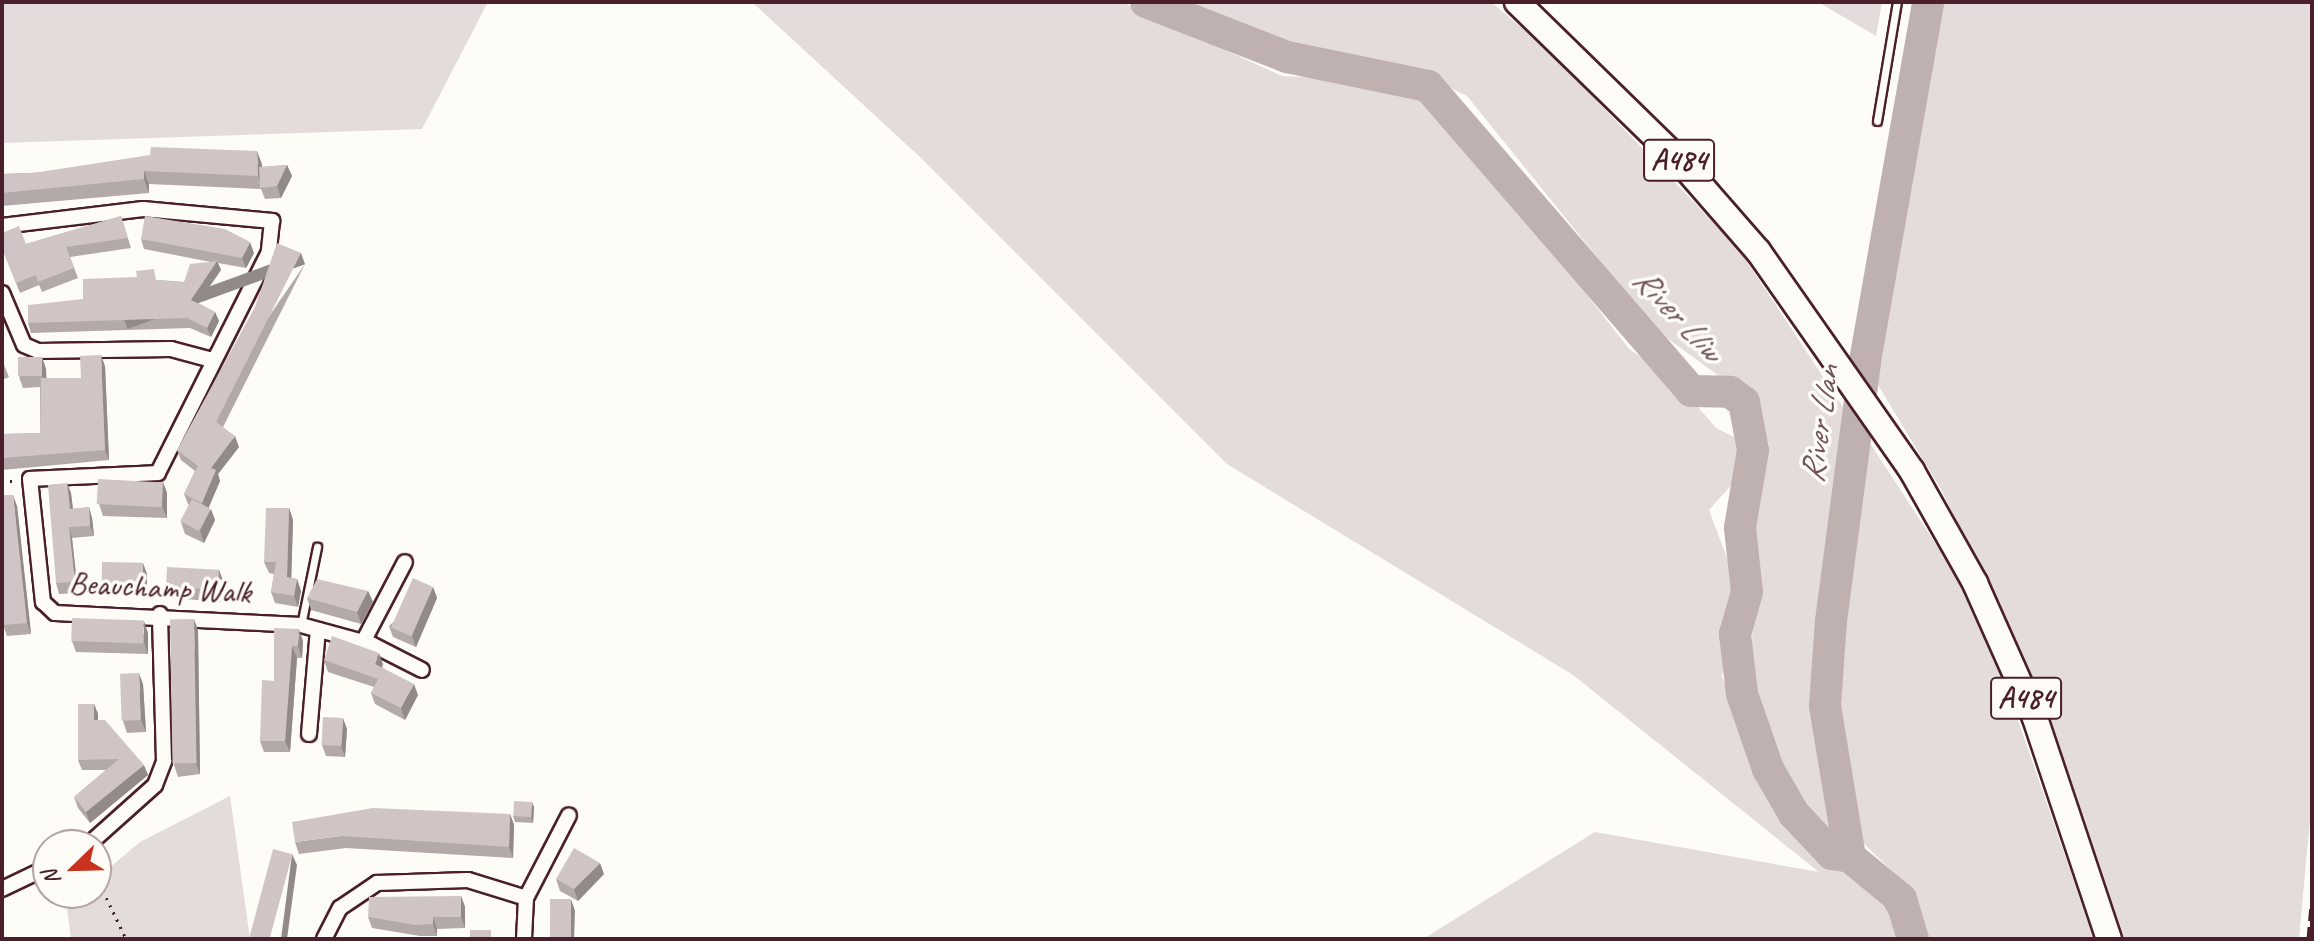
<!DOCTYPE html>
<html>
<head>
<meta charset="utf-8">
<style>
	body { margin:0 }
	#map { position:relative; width:2314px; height:941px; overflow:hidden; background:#fdfcf7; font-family:Caveat,sans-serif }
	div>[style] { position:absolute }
	.green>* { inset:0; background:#e3dcda }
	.water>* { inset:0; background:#c0b1b1 }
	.river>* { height:32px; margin:-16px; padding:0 16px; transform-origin:16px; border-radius:16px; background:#c0b1b1 }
	.path>* { height:3px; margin-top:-1.5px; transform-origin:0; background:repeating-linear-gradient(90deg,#4a1f2b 0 2px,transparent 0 8px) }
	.roads { filter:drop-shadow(2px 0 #4a1f2b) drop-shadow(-2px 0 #4a1f2b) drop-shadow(0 2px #4a1f2b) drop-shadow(0 -2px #4a1f2b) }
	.service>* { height:7px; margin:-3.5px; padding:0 3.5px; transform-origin:3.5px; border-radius:3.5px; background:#fdfcf7 }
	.minor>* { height:14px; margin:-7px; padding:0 7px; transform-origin:7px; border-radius:7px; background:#fdfcf7 }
	.primary>* { height:24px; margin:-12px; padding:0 12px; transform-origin:12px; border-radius:12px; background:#fdfcf7 }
	.rail>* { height:5px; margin-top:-2.5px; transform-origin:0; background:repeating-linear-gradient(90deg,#4a1f2b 0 12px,transparent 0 18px) }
	.wall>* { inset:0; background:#b3a9a9 }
	.shaded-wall>* { inset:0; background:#928a89; transform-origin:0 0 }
	.building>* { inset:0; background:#d0c5c4; transform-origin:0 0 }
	span { translate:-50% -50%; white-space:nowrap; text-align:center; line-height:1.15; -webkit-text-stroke:7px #fdfcf7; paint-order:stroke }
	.shield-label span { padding:2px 6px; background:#fdfcf7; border:2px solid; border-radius:6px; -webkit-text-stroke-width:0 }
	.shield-label { font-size:30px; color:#4a1f2b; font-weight:700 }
	.street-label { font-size:32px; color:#4a1f2b }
	.water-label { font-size:34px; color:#73525a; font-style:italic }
	.frame { position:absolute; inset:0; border:4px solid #4a1f2b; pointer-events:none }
	.north { position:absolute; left:32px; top:829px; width:80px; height:80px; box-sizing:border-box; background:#fdfcf7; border:2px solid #b5a4a5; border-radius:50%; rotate:247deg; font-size:22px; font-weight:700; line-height:32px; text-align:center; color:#4a1f2b }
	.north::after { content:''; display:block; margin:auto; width:28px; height:36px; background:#c8321e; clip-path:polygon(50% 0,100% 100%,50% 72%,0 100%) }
</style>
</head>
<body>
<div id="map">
	<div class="green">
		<i style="clip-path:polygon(2px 2px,488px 2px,422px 129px,2px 143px)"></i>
		<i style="clip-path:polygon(752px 2px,1122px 2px,1282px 76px,1384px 81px,1442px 108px,1629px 349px,1673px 378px,1716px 428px,1740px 440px,1743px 472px,1709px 510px,1735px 579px,1722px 677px,1772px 792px,1799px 830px,1880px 899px,1903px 939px,1423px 939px,1595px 832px,1819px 872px,1573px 675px,1227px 464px,920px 157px)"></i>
		<i style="clip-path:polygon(1177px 2px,1491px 2px,1546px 48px,1738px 248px,1845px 410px,1818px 716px,1839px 849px,1795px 806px,1747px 686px,1758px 579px,1751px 523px,1769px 446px,1756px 403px,1656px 330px,1467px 96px,1419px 73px,1226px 25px)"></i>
		<i style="clip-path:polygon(1818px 2px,1882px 2px,1876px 36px)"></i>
		<i style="clip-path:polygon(1939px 2px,2312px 2px,2312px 798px,2299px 939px,2120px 939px,2067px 771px,2010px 631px,1942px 491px,1875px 380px)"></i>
		<i style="clip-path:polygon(1866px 437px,1954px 572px,2004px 680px,2094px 939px,1927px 939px,1901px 880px,1854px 834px,1833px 666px)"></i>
		<i style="clip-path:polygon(230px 796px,250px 939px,71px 939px,65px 893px,96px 893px,96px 879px,140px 842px)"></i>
	</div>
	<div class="water">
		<i style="clip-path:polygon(1881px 863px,1901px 880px,1927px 939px,1903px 939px,1880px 899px,1856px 880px)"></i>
	</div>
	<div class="river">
		<i style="left:1146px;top:2px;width:151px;rotate:21.3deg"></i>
		<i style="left:1287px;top:57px;width:144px;rotate:11.6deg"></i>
		<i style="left:1428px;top:86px;width:403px;rotate:49.2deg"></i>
		<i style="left:1691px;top:391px;width:39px;rotate:1deg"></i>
		<i style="left:1730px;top:392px;width:17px;rotate:36deg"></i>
		<i style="left:1744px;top:402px;width:49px;rotate:79.4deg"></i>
		<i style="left:1753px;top:450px;width:79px;rotate:99.5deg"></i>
		<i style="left:1740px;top:528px;width:64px;rotate:83.8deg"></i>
		<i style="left:1747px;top:592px;width:44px;rotate:105.9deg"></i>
		<i style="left:1735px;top:634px;width:60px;rotate:83.3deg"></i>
		<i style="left:1742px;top:694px;width:79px;rotate:70.9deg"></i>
		<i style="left:1768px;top:769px;width:52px;rotate:60deg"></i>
		<i style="left:1794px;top:814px;width:55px;rotate:46.5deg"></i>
		<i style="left:1832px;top:854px;width:18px;rotate:9deg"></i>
		<i style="left:1850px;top:857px;width:66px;rotate:39.5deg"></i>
		<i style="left:1901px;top:899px;width:42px;rotate:73.3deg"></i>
		<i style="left:1850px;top:857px;width:153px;rotate:-99.4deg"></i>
		<i style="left:1825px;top:706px;width:85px;rotate:-86deg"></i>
		<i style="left:1831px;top:621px;width:262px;rotate:-82.5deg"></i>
		<i style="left:1865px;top:361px;width:364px;rotate:-80deg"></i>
	</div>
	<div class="path">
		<i style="left:2px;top:481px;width:12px"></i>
		<i style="left:96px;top:876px;width:70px;rotate:64.5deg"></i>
	</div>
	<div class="roads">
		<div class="service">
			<i style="left:1877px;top:121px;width:121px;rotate:-80.5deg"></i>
			<i style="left:301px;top:625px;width:80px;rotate:-78.4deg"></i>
		</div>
		<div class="minor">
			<i style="left:2px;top:226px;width:142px;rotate:-6.9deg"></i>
			<i style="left:143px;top:209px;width:130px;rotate:5.3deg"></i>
			<i style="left:272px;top:221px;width:31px;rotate:96deg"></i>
			<i style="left:269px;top:252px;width:247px;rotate:116.7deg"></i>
			<i style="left:158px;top:473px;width:128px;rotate:177.3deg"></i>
			<i style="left:30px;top:479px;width:124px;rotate:84deg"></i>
			<i style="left:43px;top:602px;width:16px;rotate:43deg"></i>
			<i style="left:55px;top:613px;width:246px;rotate:2.8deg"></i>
			<i style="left:301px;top:625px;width:73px;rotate:15.2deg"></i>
			<i style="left:371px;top:644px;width:57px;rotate:27deg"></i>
			<i style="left:2px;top:293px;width:56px;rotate:67.1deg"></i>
			<i style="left:24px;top:345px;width:15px;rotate:23deg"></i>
			<i style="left:38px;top:351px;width:133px;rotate:-0.9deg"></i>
			<i style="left:171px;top:349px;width:42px;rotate:15deg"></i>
			<i style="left:363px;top:642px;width:90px;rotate:-62.3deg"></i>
			<i style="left:309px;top:734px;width:104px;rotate:-85.1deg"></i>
			<i style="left:88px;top:845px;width:90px;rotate:-41.8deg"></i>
			<i style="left:155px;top:785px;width:26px;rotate:-69deg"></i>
			<i style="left:164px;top:761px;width:147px;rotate:-91.6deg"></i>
			<i style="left:2px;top:889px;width:51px;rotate:-25.6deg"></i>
			<i style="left:324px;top:939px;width:35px;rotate:-63deg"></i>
			<i style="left:340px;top:908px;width:45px;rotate:-34deg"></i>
			<i style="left:377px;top:883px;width:91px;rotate:-1.9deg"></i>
			<i style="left:468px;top:880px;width:61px;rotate:17.2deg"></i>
			<i style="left:524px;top:939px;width:41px;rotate:-87.2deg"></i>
			<i style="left:526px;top:898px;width:93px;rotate:-62.6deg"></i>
		</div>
		<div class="primary">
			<i style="left:1517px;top:2px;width:221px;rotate:44.3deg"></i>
			<i style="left:1675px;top:156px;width:126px;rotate:48.9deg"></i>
			<i style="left:1758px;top:251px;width:269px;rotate:55deg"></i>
			<i style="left:1912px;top:471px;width:129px;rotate:60.6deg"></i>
			<i style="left:1975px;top:583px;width:148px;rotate:66deg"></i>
			<i style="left:2035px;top:718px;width:233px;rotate:71.5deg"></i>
		</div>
	</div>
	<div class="rail">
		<i style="left:2309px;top:939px;width:36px;rotate:-85deg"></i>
	</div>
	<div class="wall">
		<i style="clip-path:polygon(262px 164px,262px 167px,287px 165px,292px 176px,281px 198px,265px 199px,261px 189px,149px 184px,149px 193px,2px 206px,2px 174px)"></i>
		<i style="clip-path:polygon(121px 216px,131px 248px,70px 257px,78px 278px,42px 292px,39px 285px,20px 293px,2px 248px,26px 244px)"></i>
		<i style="clip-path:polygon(141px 239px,254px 253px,246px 268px,218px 263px,221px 270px,198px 303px,215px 312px,219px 321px,211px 337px,190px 328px,31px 333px,28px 323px,83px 299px,158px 280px,184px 282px,211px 262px,144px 249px)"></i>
		<i style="clip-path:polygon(305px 264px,223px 427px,239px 447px,218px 474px,220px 481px,208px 508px,215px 520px,204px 543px,185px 534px,181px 522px,189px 505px,188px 504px,184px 494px,195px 471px,181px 460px,177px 450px)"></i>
		<i style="clip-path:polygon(42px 357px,46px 369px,46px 378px,81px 378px,105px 366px,109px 460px,2px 470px,2px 434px,40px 433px,40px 387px,23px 388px,19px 377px)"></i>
		<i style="clip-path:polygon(2px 360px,9px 377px,2px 380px)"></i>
		<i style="clip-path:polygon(163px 482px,167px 493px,167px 518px,103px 516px,99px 504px)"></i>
		<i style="clip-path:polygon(67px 483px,71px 493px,73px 509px,89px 507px,92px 518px,94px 536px,72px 538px,78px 593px,59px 594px,56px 583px)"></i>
		<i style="clip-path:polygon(17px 506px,31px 634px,7px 636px,3px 625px)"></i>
		<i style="clip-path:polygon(289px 508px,293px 520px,291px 578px,297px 579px,301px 591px,298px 607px,275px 603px,271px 592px,274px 574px,269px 573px,264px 562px)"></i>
		<i style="clip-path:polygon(219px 570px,223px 581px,222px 602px,172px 598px,168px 587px)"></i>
		<i style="clip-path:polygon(147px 574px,147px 595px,107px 595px,103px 584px)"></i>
		<i style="clip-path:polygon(433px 587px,437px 598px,416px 647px,393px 637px,389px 626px)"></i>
		<i style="clip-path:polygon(368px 591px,373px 602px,361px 624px,311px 610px,307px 598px)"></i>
		<i style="clip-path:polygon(274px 628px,303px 641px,302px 658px,297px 658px,290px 752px,264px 752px,260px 741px,274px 681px)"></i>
		<i style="clip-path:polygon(198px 630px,200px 774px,178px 777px,174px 765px)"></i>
		<i style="clip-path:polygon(148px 633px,148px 654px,76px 652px,72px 641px)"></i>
		<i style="clip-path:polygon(324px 660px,383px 664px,382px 667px,418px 695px,405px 720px,375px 704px,371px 693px,374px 687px,328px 672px)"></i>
		<i style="clip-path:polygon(143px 684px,146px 732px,127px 733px,123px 721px)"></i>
		<i style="clip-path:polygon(94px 704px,98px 714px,98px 720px,148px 775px,90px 823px,78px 808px,74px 797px,106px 770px,82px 770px,78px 760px)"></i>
		<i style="clip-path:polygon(347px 729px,345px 757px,326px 756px,322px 745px)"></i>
		<i style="clip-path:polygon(534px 807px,533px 823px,515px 822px,513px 816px)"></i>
		<i style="clip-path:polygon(510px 814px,514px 825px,513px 858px,346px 848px,299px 854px,295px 842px)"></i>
		<i style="clip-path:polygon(604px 874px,578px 901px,560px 891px,556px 879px)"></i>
		<i style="clip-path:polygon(461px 896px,465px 907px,465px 928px,437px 929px,437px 936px,420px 936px,372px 928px,368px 917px)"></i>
	</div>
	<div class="shaded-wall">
		<i style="clip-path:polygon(257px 151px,262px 164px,263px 189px,258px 176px)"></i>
		<i style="clip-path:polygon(287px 165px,292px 176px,281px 198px,277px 186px)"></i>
		<i style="clip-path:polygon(144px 171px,149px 184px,149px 193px,144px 179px)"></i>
		<i style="clip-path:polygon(250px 242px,254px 253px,246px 268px,242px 258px)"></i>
		<i style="left:301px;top:253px;width:12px;height:189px;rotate:70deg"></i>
		<i style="clip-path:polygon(217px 261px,221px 270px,194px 309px,191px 300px)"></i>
		<i style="clip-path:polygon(215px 312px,219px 321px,211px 337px,207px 328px)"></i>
		<i style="clip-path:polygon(101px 355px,105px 366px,109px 460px,105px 450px)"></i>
		<i style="clip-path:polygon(42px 357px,46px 369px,47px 387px,42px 376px)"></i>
		<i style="clip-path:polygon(235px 436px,239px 447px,218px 474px,220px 481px,206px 514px,202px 503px,211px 468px)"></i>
		<i style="clip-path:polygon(163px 482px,167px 493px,167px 518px,162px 506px)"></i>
		<i style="clip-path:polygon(67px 483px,71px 493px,74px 519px,70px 509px)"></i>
		<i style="clip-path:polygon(13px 495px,17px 506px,31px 634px,27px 623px)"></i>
		<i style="clip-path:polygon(89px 507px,92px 518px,94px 536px,90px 526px)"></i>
		<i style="clip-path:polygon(289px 508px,293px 520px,291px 589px,287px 577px)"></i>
		<i style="clip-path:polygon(211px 509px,215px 520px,204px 543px,200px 531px)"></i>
		<i style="clip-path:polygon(69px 527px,72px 538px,78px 593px,75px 582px)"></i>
		<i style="clip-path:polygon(143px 563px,147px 574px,147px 595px,143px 584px)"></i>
		<i style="clip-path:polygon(219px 570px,223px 581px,222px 602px,218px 590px)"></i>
		<i style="clip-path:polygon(297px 579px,301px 591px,298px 607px,294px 596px)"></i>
		<i style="clip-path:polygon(433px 587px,437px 598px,416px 647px,412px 636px)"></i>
		<i style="clip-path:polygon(368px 591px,373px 602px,361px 624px,357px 612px)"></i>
		<i style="clip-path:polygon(194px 619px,198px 630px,200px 774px,196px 763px)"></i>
		<i style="clip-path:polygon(144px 621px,148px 633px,148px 654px,144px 642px)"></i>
		<i style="clip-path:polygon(299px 629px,303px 641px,302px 658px,298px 646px)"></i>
		<i style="clip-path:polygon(292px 646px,297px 658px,290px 752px,285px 741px)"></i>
		<i style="clip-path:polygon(379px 653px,383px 664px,379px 675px,375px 664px)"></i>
		<i style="clip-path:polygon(139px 673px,143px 684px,146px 732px,141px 720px)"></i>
		<i style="clip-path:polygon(414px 684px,418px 695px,405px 720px,401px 708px)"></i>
		<i style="clip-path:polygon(94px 704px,98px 714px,98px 731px,94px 720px)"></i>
		<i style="clip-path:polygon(343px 718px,347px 729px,345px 757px,341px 746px)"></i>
		<i style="clip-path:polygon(144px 765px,148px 775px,90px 823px,86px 812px)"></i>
		<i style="clip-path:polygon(532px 802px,534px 807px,533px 823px,531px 817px)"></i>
		<i style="clip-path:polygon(510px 814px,514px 825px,513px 858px,509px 847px)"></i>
		<i style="clip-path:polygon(292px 854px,297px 865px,287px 939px,281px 939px)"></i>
		<i style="clip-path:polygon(600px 863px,604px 874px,578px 901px,574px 889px)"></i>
		<i style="clip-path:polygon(461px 896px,465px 907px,465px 928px,461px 917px)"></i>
		<i style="clip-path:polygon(571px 899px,575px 911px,574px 939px,570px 939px)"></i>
		<i style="clip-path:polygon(433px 917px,437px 929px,437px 936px,433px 924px)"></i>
	</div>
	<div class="building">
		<i style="clip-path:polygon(151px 147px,257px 151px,258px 176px,144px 171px,144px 179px,2px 193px,2px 174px,33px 173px,150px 155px)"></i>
		<i style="clip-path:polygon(287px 165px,277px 186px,260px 188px,259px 167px)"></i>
		<i style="clip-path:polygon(121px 216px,128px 238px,66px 247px,74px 268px,38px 282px,36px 275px,16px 283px,2px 247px,2px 233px,19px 226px,26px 244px)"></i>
		<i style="clip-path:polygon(145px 216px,225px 229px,250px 242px,242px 258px,141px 239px)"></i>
		<i style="clip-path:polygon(277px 243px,301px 253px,216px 422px,235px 436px,211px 468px,216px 470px,202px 503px,184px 494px,198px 466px,177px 450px,255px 307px)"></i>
		<i style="clip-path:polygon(217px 261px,191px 300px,215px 312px,207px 328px,187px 318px,28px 323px,28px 305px,83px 299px,83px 279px,137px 277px,136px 271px,154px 269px,156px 280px,184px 282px,190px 264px)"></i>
		<i style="clip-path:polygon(101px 355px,105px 450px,2px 458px,2px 434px,40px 433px,41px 378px,81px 378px,80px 356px)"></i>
		<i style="left:42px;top:357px;width:19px;height:24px;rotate:90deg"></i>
		<i style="left:98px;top:479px;width:65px;height:25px;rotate:3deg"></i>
		<i style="clip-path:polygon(67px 483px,70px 509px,89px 507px,90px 526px,69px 527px,75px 582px,56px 583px,48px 485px)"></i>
		<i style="clip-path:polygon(2px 495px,13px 495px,27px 623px,3px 625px)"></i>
		<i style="left:192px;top:499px;width:21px;height:25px;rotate:28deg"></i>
		<i style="clip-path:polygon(266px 508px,289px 508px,287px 577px,297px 579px,294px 596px,271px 592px,276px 562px,264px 562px)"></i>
		<i style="left:102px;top:562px;width:41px;height:22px;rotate:1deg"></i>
		<i style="left:167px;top:567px;width:52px;height:20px;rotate:3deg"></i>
		<i style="left:413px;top:578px;width:22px;height:54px;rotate:24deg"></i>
		<i style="clip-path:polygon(317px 579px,368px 591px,357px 612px,307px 598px)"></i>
		<i style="left:72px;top:618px;width:72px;height:23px;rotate:2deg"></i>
		<i style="left:194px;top:619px;width:144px;height:24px;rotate:89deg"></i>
		<i style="clip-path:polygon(274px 628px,299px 629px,298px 646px,292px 646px,285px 741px,260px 741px,262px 680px,274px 681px)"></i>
		<i style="clip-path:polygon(332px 636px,379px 653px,375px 664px,414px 684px,401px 708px,371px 693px,378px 679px,324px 660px)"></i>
		<i style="left:139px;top:673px;width:47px;height:19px;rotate:88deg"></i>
		<i style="clip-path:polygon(78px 704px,94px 704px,94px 720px,105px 720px,144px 765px,86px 812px,74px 797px,119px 759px,78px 760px)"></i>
		<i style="left:323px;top:717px;width:20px;height:28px;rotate:3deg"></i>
		<i style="left:514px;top:801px;width:18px;height:15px;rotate:3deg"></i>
		<i style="clip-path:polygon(373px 808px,510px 814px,509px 847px,342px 836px,295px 842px,292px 822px)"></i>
		<i style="clip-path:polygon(574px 848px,600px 863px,574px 889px,556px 879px)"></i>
		<i style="left:273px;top:849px;width:20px;height:91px;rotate:15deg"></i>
		<i style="clip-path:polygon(461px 896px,461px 917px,433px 917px,433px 924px,416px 925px,368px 917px,369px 897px)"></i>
		<i style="left:550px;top:899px;width:21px;height:40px"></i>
		<i style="left:470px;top:930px;width:21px;height:9px"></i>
	</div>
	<div class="shield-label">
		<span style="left:1679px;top:160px">A484</span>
		<span style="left:2026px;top:698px">A484</span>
	</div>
	<div class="street-label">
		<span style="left:160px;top:588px;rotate:3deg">Beauchamp Walk</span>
	</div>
	<div class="water-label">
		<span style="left:1678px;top:314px;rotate:47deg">River Lliw</span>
		<span style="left:1819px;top:424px;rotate:-82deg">River Llan</span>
	</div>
	<div class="frame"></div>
	<div class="north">N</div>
</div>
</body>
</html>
